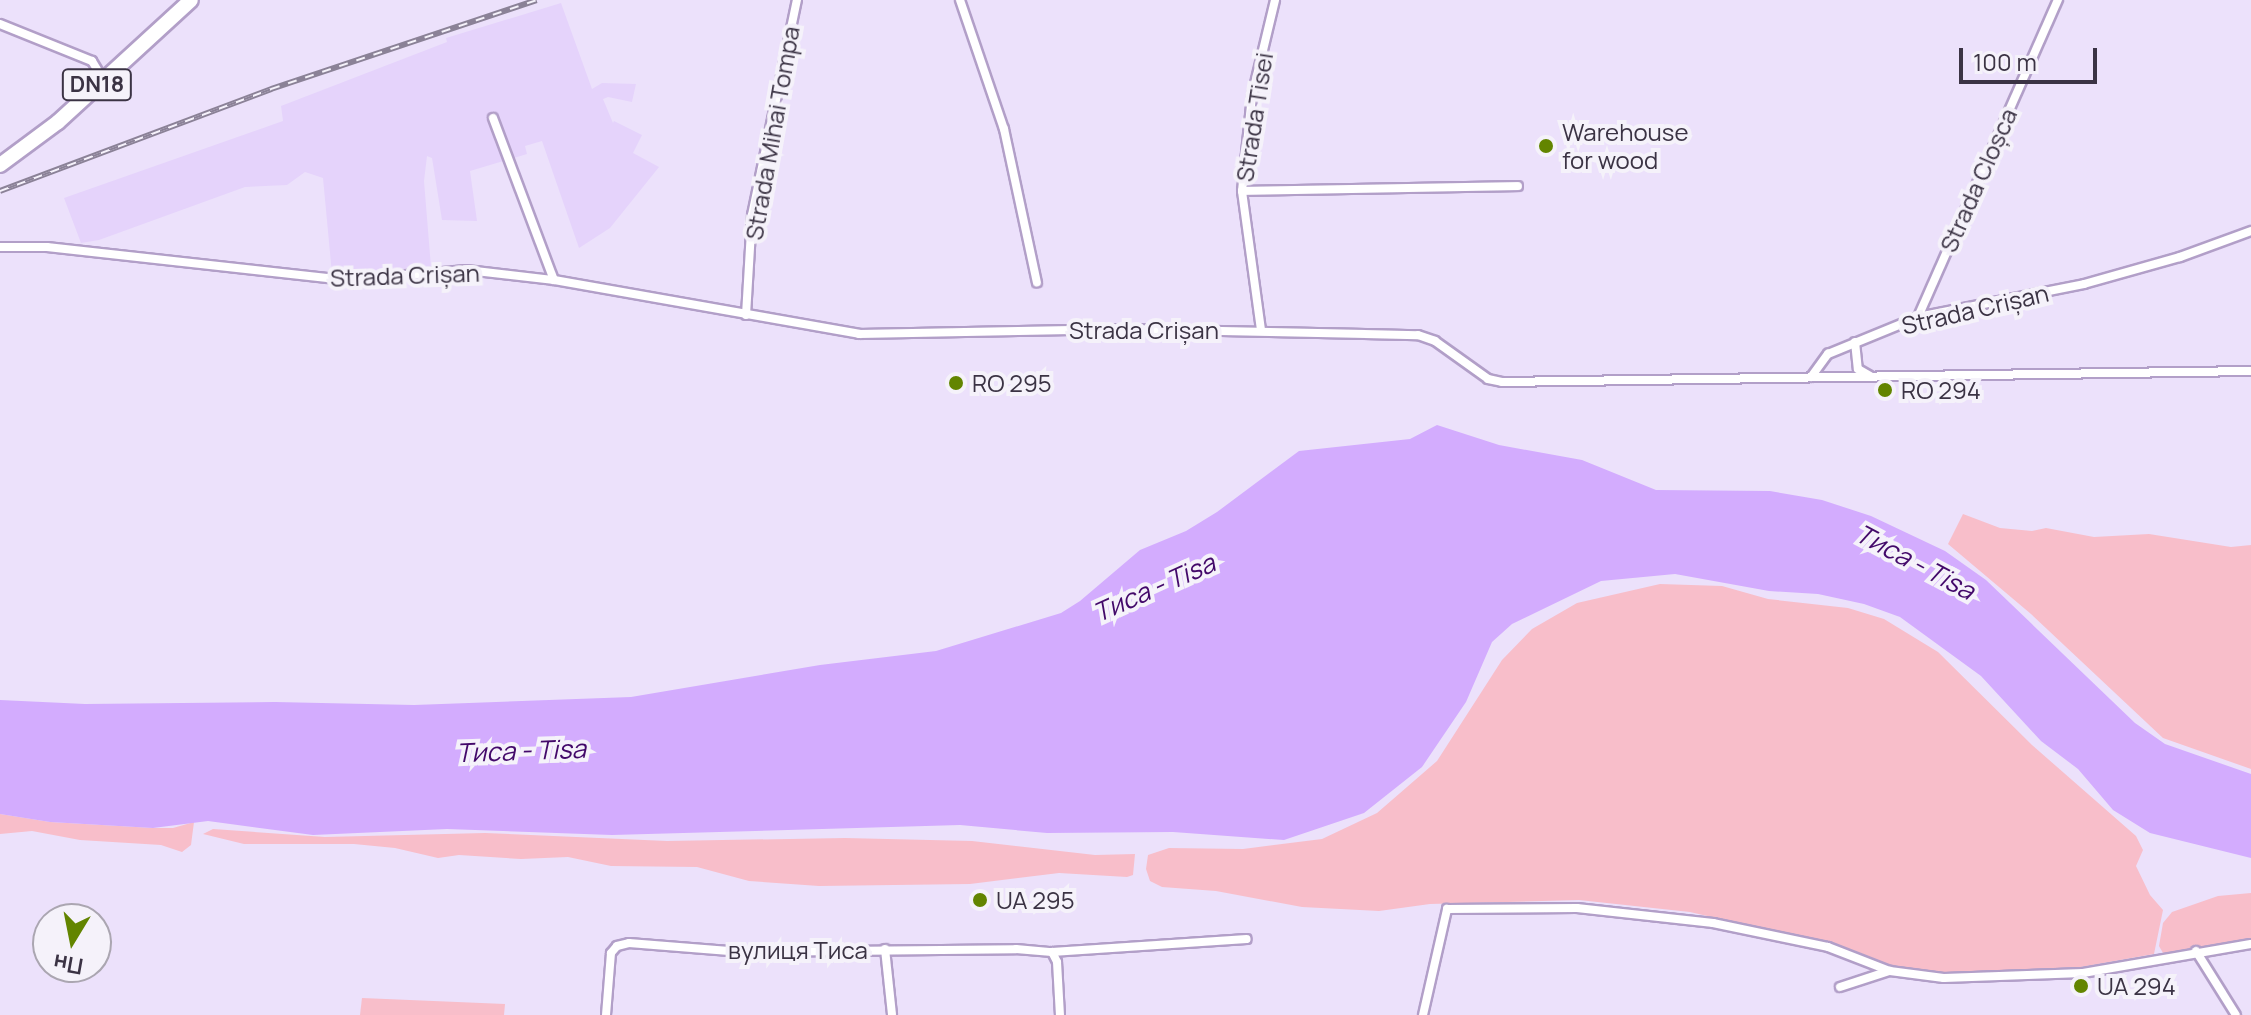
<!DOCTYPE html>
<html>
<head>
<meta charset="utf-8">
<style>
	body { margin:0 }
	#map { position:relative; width:2251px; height:1015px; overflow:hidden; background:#ece1fb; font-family:Manrope,sans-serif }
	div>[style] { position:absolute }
	.built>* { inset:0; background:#e5d3fb }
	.green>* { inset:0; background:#f8beca }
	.water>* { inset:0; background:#d3acfe }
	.roads { filter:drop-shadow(2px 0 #b29fc8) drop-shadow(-2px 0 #b29fc8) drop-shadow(0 2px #b29fc8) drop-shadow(0 -2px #b29fc8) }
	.minor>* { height:8px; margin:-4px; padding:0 4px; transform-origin:4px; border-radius:4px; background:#fff }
	.primary>* { height:14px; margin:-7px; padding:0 7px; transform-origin:7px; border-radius:7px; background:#fff }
	.rail>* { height:6px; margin-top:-3px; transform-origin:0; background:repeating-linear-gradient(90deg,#f5f2fa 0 9px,#8b8297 0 18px); box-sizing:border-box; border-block:2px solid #8b8297 }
	.dots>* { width:22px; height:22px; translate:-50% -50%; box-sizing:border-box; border:4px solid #f5f2fa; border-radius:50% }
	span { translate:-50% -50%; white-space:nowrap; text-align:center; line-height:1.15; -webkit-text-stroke:8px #f5f2fa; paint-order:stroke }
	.shield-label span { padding:2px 6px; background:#f5f2fa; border:2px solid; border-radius:6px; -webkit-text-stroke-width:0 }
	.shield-label { font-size:22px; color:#3b3344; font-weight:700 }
	.street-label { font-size:24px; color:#3b3344 }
	.poi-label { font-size:24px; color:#3b3344 }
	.left { translate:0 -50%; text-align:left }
	.water-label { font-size:26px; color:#43096a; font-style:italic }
	.north { position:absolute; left:32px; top:903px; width:80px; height:80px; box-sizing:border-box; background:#f5f2fa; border:2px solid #aba6b1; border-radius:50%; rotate:190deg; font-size:22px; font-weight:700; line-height:32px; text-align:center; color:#3b3344 }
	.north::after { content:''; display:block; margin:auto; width:28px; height:36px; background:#638500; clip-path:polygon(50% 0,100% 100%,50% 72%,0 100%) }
	.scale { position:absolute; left:1959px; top:48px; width:138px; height:36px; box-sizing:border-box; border:4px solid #3b3344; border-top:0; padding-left:10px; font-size:24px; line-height:28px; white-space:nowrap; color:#3b3344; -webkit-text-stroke:6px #f5f2fa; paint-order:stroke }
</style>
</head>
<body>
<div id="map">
	<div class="built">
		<i style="clip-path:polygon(561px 3px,592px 89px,602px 83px,636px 84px,632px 102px,608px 97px,603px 99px,613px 123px,614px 121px,642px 135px,633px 153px,659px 167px,610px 228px,579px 248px,542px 141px,525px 146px,527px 154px,470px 171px,477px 221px,442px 220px,432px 158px,427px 156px,424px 181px,431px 267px,332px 274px,323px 178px,305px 172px,287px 185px,245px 187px,99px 240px,81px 243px,64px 198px,283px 121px,281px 106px,447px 42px,446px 38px)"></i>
	</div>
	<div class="green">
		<i style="clip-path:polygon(1963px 514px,2000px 528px,2032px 531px,2046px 528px,2094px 537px,2149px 534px,2231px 547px,2251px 545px,2251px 769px,2163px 738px,2031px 614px,1948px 544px)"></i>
		<i style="clip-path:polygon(1660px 584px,1722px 586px,1768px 599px,1848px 608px,1884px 619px,1938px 652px,2032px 745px,2136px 836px,2143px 850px,2136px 866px,2150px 895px,2163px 910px,2154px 954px,2081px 967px,1947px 973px,1882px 965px,1840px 947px,1690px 912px,1579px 900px,1430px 904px,1379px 911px,1302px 907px,1216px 891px,1162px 887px,1150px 881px,1146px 869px,1148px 855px,1169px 848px,1243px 849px,1322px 839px,1377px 813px,1437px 761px,1502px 660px,1532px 629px,1577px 603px)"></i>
		<i style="clip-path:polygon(0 814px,50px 822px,153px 828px,173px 828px,194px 822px,191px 845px,182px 852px,161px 845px,80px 840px,32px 831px,0 834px)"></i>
		<i style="clip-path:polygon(213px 829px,325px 837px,485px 833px,667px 841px,845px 838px,972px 841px,1095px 855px,1135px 854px,1133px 875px,1127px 877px,1059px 873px,970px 884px,819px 886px,749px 881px,697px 867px,611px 866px,568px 857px,521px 859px,459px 855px,438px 858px,395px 848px,354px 844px,244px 844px,203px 834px)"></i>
		<i style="clip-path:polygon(2251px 893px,2251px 938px,2163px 953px,2159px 946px,2163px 923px,2172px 912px,2218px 896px)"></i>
		<i style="clip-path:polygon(362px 998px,505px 1004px,504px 1015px,360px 1015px)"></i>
	</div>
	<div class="water">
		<i style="clip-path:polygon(1437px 425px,1499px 445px,1582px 460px,1656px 490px,1770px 491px,1822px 500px,1871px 516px,1945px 551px,1986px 580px,2135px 723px,2165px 744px,2251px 774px,2251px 858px,2150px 833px,2113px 810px,2078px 769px,2041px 741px,1981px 676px,1900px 617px,1864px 604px,1818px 594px,1769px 591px,1675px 574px,1601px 581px,1512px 624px,1492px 642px,1466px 702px,1422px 767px,1364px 813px,1284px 840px,1173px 832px,1047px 833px,960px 825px,612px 835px,447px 829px,313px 835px,208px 821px,153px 828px,50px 822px,0 814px,0 700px,85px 704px,275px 702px,414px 705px,631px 697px,820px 665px,936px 651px,1061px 613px,1080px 601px,1140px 550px,1186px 531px,1217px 512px,1299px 451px,1410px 439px)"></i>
	</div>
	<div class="roads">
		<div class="minor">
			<i style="left:960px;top:0;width:136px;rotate:71.2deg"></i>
			<i style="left:1004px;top:129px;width:157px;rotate:77.9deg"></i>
			<i style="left:0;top:24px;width:99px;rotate:21.9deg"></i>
			<i style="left:92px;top:61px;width:21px;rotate:59deg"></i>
			<i style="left:493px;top:118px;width:173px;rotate:69.4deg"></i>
			<i style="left:1242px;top:191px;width:276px;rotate:-1deg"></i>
			<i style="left:0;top:247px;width:47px"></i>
			<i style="left:47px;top:247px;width:300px;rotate:6.3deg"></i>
			<i style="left:345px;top:280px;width:122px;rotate:-4.7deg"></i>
			<i style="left:467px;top:270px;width:88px;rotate:6.6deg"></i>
			<i style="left:554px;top:280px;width:310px;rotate:10deg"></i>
			<i style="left:859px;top:334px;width:266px;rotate:-1.1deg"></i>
			<i style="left:1125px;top:329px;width:293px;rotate:1.2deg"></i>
			<i style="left:1418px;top:335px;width:18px;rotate:19deg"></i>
			<i style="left:1435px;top:341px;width:65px;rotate:35.6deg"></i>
			<i style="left:1488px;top:379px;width:14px;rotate:12deg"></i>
			<i style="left:1502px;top:382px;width:749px;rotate:-0.84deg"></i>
			<i style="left:746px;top:315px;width:100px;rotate:-86.6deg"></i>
			<i style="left:752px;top:215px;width:220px;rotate:-78.2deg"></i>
			<i style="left:1918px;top:317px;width:347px;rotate:-66.2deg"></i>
			<i style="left:1261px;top:330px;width:140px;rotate:-97.8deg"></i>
			<i style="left:1242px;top:191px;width:96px;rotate:-84deg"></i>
			<i style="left:1252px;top:96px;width:99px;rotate:-76.5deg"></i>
			<i style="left:1855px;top:342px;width:27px;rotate:84deg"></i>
			<i style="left:1858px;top:369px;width:14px;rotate:30deg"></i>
			<i style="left:1811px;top:377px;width:29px;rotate:-54deg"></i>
			<i style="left:1828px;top:354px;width:97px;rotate:-22.3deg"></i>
			<i style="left:1918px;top:317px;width:169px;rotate:-11.2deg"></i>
			<i style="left:2084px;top:284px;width:100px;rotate:-15.7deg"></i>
			<i style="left:2180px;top:257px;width:76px;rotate:-20.1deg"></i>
			<i style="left:885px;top:949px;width:66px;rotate:83.9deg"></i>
			<i style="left:2196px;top:951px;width:75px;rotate:58deg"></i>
			<i style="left:1052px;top:952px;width:11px;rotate:63deg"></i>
			<i style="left:1057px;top:962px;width:53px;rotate:86.8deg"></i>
			<i style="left:1840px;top:987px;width:52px;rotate:-18.1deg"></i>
			<i style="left:606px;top:1015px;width:62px;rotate:-85.4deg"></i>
			<i style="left:611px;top:953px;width:9px;rotate:-49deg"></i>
			<i style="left:617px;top:946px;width:12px;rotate:-14deg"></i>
			<i style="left:629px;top:943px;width:113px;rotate:4.6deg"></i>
			<i style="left:742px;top:952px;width:274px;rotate:-0.6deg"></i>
			<i style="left:1016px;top:949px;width:36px;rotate:5deg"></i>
			<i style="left:1052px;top:952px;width:195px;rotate:-3.8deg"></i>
			<i style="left:1423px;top:1015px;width:109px;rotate:-77.2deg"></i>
			<i style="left:1447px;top:909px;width:130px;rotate:-0.4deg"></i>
			<i style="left:1577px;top:908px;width:137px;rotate:6.3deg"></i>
			<i style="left:1713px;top:923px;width:117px;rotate:11.8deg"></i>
			<i style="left:1828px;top:947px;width:66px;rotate:21.2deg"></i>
			<i style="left:1890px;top:971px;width:54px;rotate:7.4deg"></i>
			<i style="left:1944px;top:978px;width:139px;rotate:-2.1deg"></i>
			<i style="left:2083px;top:973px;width:170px;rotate:-9.8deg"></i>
		</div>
		<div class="primary">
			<i style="left:0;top:165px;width:72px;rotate:-36.6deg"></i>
			<i style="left:58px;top:122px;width:180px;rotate:-42.5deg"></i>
		</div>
	</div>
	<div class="rail">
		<i style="left:0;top:191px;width:290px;rotate:-20.6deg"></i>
		<i style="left:271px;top:89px;width:280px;rotate:-18.5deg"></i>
	</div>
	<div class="dots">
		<i style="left:1546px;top:146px;background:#638500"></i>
		<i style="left:956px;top:383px;background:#638500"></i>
		<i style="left:1885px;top:390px;background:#638500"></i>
		<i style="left:980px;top:900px;background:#638500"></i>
		<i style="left:2081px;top:986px;background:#638500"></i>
	</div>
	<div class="shield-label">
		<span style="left:97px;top:85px">DN18</span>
	</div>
	<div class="street-label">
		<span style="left:1254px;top:117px;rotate:-81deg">Strada Tisei</span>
		<span style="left:772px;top:133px;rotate:-80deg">Strada Mihai Tompa</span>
		<span style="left:1978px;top:180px;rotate:-66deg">Strada Cloșca</span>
		<span style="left:405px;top:275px;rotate:-2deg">Strada Crișan</span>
		<span style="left:1975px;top:309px;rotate:-13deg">Strada Crișan</span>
		<span style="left:1144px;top:330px">Strada Crișan</span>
		<span style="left:798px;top:950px">вулиця Тиса</span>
	</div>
	<div class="poi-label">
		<span class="left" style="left:1562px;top:146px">Warehouse<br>for wood</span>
		<span class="left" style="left:972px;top:383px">RO 295</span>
		<span class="left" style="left:1901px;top:390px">RO 294</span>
		<span class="left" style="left:996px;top:900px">UA 295</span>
		<span class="left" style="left:2097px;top:986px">UA 294</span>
	</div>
	<div class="water-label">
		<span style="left:1915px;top:562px;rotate:28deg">Тиса - Tisa</span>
		<span style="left:1154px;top:588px;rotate:-24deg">Тиса - Tisa</span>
		<span style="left:521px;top:751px;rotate:-2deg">Тиса - Tisa</span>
	</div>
	<div class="north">Пн</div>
	<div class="scale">100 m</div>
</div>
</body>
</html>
